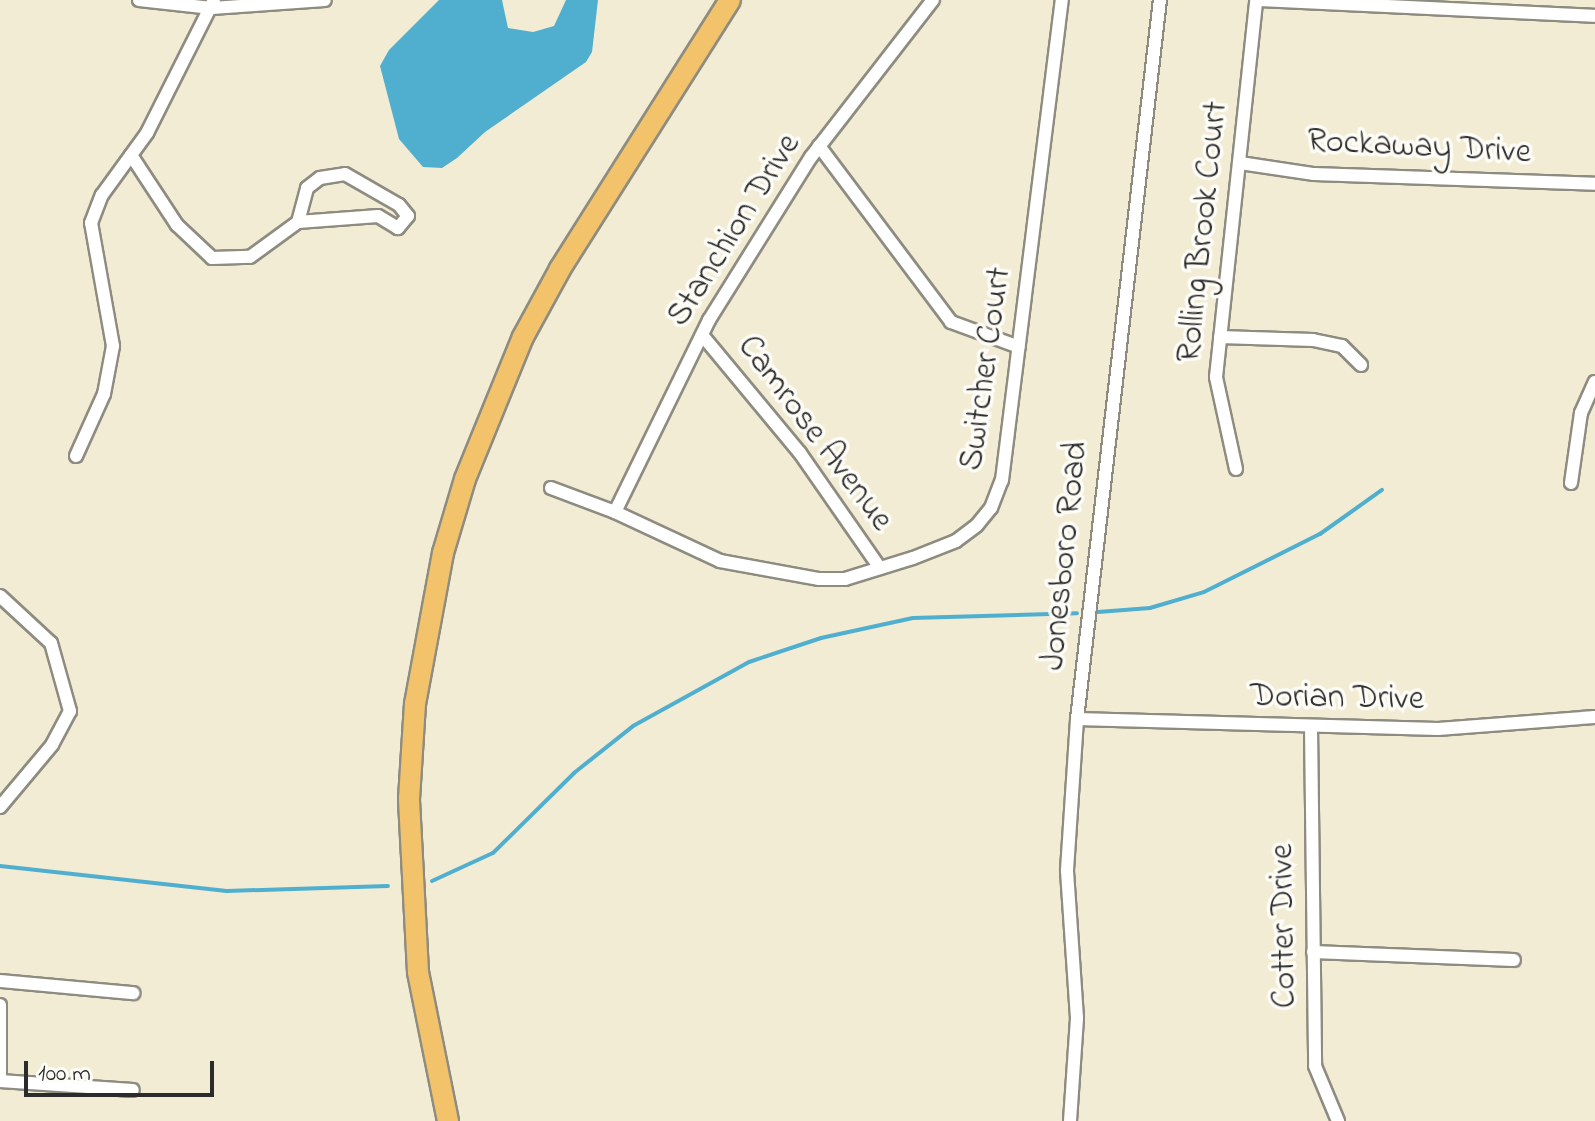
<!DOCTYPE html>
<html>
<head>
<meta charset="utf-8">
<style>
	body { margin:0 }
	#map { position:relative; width:1595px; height:1121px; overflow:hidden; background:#f2ecd5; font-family:"Indie Flower",sans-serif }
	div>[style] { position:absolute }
	.water>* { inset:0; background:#50afce }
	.stream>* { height:4px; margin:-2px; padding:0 2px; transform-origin:2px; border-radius:2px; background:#50afce }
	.roads { filter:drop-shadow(2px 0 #8e8c80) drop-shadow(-2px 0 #8e8c80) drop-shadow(0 2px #8e8c80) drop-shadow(0 -2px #8e8c80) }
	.minor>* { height:12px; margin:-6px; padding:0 6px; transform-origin:6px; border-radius:6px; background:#fff }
	.primary>* { height:20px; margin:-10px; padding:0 10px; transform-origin:10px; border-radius:10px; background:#f2c36a }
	span { translate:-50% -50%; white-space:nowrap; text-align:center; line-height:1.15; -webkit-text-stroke:7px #fdfcf7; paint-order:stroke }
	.street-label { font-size:34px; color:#2b2b2b }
	.scale { position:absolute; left:24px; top:1061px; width:190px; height:36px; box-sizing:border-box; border:4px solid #2b2b2b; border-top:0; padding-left:10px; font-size:24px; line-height:28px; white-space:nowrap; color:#2b2b2b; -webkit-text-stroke:6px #fdfcf7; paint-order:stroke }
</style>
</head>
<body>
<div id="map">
	<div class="water">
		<i style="clip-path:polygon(439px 0,502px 0,508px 28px,533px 32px,554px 26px,566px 0,598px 0,592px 52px,586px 62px,485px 132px,457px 158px,442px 168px,423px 167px,399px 139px,380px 66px,389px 50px)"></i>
	</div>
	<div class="stream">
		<i style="left:1098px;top:612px;width:52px;rotate:-4.4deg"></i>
		<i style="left:1150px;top:608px;width:56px;rotate:-16.5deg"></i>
		<i style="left:1204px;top:592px;width:130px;rotate:-26.6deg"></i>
		<i style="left:1320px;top:534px;width:76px;rotate:-35.4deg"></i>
		<i style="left:0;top:866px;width:228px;rotate:6.3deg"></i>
		<i style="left:227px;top:891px;width:161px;rotate:-1.8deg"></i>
		<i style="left:432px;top:881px;width:67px;rotate:-24.7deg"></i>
		<i style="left:493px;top:853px;width:114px;rotate:-44.6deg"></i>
		<i style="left:574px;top:773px;width:75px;rotate:-38.5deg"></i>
		<i style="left:633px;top:726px;width:132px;rotate:-28.9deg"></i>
		<i style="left:749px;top:662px;width:76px;rotate:-18.4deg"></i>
		<i style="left:821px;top:638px;width:94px;rotate:-12.3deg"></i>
		<i style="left:913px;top:618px;width:164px;rotate:-1.7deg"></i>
	</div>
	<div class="roads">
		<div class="minor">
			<i style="left:139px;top:0;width:73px;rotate:6.3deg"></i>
			<i style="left:212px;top:8px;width:113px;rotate:-4deg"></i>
			<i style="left:1260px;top:0;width:335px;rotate:2.7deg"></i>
			<i style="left:819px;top:146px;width:220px;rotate:53.1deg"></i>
			<i style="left:951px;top:322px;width:72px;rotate:20.2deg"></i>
			<i style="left:131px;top:155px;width:84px;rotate:56.7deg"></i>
			<i style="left:177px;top:225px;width:48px;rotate:43.3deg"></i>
			<i style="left:212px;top:258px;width:38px;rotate:-2deg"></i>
			<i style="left:250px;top:257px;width:59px;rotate:-36.1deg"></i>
			<i style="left:1240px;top:163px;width:75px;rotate:8.5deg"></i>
			<i style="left:1314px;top:174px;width:281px;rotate:2deg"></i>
			<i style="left:345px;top:174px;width:62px;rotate:29.9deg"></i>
			<i style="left:399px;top:205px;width:14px;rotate:51deg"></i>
			<i style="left:408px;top:216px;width:16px;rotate:130deg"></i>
			<i style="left:398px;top:228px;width:23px;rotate:-149deg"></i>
			<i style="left:378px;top:216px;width:80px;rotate:175.7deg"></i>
			<i style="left:298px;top:222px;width:35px;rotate:-75deg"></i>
			<i style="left:307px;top:188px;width:16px;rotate:-38deg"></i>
			<i style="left:320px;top:178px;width:25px;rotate:-9deg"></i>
			<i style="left:702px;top:335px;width:153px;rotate:50.3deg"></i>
			<i style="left:800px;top:453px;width:140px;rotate:55.2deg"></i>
			<i style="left:1220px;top:337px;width:93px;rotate:1.8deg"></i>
			<i style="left:1313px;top:340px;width:30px;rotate:12deg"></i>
			<i style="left:1342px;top:346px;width:27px;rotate:45deg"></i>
			<i style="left:76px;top:456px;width:68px;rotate:-65.7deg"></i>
			<i style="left:104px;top:394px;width:49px;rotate:-79.4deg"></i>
			<i style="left:113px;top:346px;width:125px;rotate:-100.1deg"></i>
			<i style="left:91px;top:223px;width:30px;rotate:-69deg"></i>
			<i style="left:102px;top:195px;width:77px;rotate:-54deg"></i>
			<i style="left:147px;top:133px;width:149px;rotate:-63.3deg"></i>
			<i style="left:1236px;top:469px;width:94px;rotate:-102.3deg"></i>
			<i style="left:1216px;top:377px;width:379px;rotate:-83.9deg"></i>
			<i style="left:1571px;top:483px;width:71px;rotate:-81.9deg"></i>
			<i style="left:1581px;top:413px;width:34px;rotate:-66deg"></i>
			<i style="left:551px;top:488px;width:68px;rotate:20.6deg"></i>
			<i style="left:615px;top:512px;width:116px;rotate:25deg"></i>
			<i style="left:720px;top:561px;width:101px;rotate:10.3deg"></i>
			<i style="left:819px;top:579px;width:26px"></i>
			<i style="left:845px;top:579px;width:71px;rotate:-17.2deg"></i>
			<i style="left:913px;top:558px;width:46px;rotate:-21.6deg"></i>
			<i style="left:956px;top:541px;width:26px;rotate:-37deg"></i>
			<i style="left:977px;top:525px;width:22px;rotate:-51deg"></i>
			<i style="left:991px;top:508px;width:30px;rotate:-69deg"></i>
			<i style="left:1002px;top:480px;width:484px;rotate:-82.9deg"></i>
			<i style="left:615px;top:512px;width:214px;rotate:-63.9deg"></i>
			<i style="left:709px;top:320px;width:192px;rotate:-58deg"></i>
			<i style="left:811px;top:157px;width:199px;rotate:-52.2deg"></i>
			<i style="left:0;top:596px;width:69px;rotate:42.7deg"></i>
			<i style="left:51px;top:643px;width:71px;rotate:74.4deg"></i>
			<i style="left:70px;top:711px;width:38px;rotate:118deg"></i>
			<i style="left:52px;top:745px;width:81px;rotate:130deg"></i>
			<i style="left:1077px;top:719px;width:361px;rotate:1.6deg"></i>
			<i style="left:1438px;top:729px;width:157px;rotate:-4.4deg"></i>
			<i style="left:1311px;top:727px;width:339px;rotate:89.3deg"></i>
			<i style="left:1315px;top:1066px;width:60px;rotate:67.3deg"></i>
			<i style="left:1313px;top:952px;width:201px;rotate:2.3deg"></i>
			<i style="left:0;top:981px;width:134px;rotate:5.2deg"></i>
			<i style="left:0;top:1005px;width:75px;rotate:90deg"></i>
			<i style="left:0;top:1081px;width:133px;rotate:3.9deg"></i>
			<i style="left:1070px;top:1121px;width:103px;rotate:-86.1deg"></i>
			<i style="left:1077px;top:1018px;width:148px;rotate:-93.9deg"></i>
			<i style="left:1067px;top:870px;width:151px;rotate:-86.2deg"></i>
			<i style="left:1077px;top:719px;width:724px;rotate:-83.42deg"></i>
		</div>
		<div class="primary">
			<i style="left:448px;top:1121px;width:152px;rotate:-101.4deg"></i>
			<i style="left:418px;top:972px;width:173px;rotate:-93deg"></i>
			<i style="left:409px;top:799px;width:95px;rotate:-86.4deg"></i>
			<i style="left:415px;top:704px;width:154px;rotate:-79.5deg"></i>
			<i style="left:443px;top:553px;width:77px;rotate:-73.4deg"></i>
			<i style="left:465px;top:479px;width:153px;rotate:-67.8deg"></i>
			<i style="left:523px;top:337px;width:77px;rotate:-61.4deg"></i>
			<i style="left:560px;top:269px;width:318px;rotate:-57.7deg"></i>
		</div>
	</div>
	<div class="street-label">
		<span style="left:1419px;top:148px;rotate:3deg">Rockaway Drive</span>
		<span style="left:735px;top:231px;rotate:-58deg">Stanchion Drive</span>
		<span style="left:1204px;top:232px;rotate:-84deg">Rolling Brook Court</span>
		<span style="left:987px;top:369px;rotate:-82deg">Switcher Court</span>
		<span style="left:814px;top:434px;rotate:53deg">Camrose Avenue</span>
		<span style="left:1066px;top:556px;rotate:-84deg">Jonesboro Road</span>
		<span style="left:1337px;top:699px;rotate:1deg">Dorian Drive</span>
		<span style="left:1285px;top:926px;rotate:-91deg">Cotter Drive</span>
	</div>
	<div class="scale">100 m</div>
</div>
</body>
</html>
